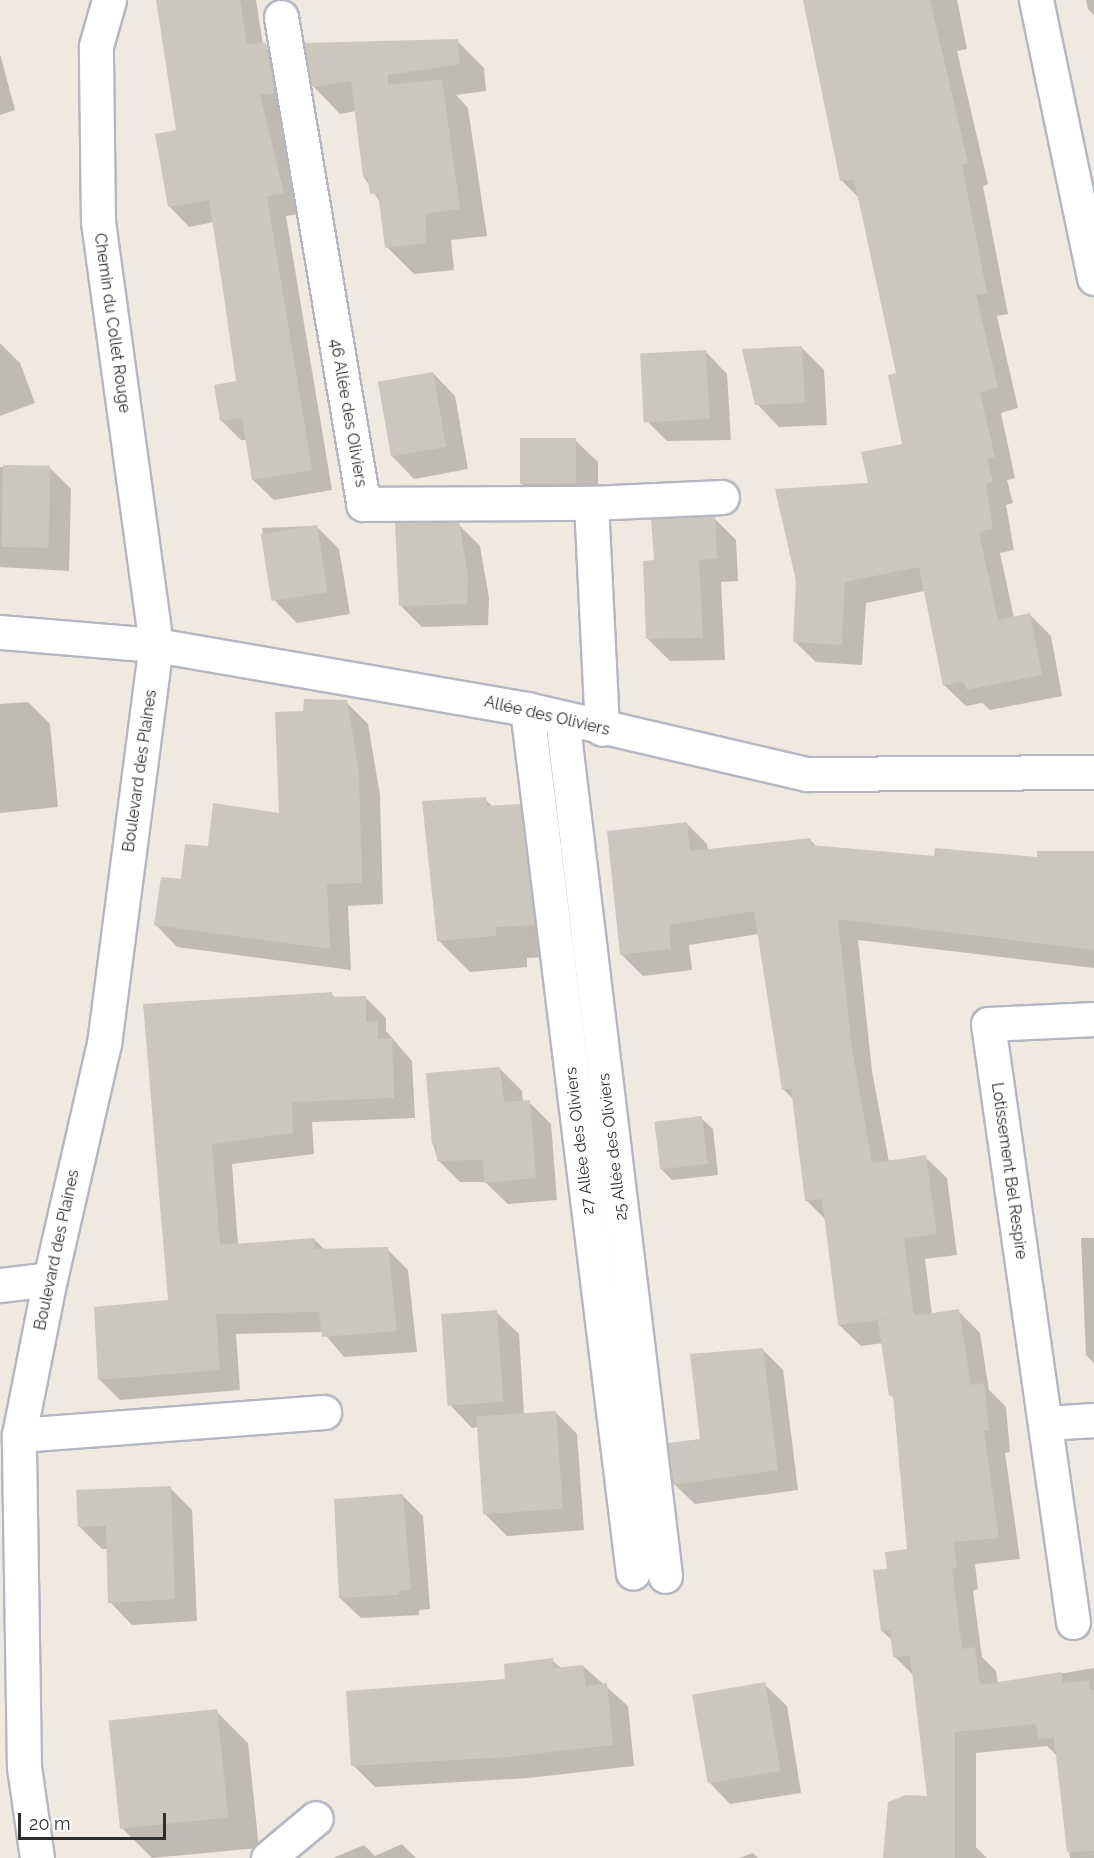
<!DOCTYPE html>
<html>
<head>
<meta charset="utf-8">
<style>
	body { margin:0 }
	#map { position:relative; width:1094px; height:1858px; overflow:hidden; background:#efe9e1; font-family:Raleway,sans-serif }
	div>[style] { position:absolute }
	.shadow>* { inset:0; background:#0003 }
	.building>* { inset:0; background:#cbc7bf; transform-origin:0 0 }
	.roads { filter:drop-shadow(2px 0 #b4b7c1) drop-shadow(-2px 0 #b4b7c1) drop-shadow(0 2px #b4b7c1) drop-shadow(0 -2px #b4b7c1) }
	.street>* { height:33px; margin:-16.5px; padding:0 16.5px; transform-origin:16.5px; border-radius:16.5px; background:#fff }
	span { translate:-50% -50%; white-space:nowrap; text-align:center; line-height:1.15; -webkit-text-stroke:6px #fff; paint-order:stroke }
	.street-label { font-size:16px; color:#2e2e2e }
	.scale { position:absolute; left:18px; top:1813px; width:148px; height:27px; box-sizing:border-box; border:3px solid #2e2e2e; border-top:0; padding-left:8px; font-size:18px; line-height:21px; white-space:nowrap; color:#2e2e2e; -webkit-text-stroke:4px #fff; paint-order:stroke }
</style>
</head>
<body>
<div id="map">
	<div class="shadow">
		<i style="clip-path:polygon(158px 0,256px 0,263px 45px,286px 65px,294px 113px,279px 115px,304px 213px,286px 216px,332px 490px,274px 500px,253px 480px,247px 440px,241px 440px,221px 420px,238px 382px,214px 222px,189px 227px,169px 206px,177px 131px)"></i>
		<i style="clip-path:polygon(804px 0,957px 0,967px 49px,957px 51px,988px 184px,983px 186px,1008px 314px,997px 316px,1018px 408px,1001px 413px,1015px 478px,1007px 480px,1013px 503px,1006px 505px,1014px 550px,1000px 553px,1014px 618px,1030px 615px,1051px 636px,1062px 696px,990px 710px,982px 703px,966px 706px,944px 685px,925px 591px,866px 603px,862px 665px,816px 662px,794px 641px,869px 485px,904px 445px,898px 374px,860px 199px,841px 180px)"></i>
		<i style="clip-path:polygon(1086px 0,1094px 0,1094px 15px,1088px 9px)"></i>
		<i style="clip-path:polygon(457px 41px,484px 68px,486px 91px,456px 95px,468px 108px,487px 236px,451px 240px,454px 270px,414px 274px,387px 247px,380px 202px,364px 177px,356px 111px,340px 114px,313px 86px)"></i>
		<i style="clip-path:polygon(0 54px,15px 110px,0 115px)"></i>
		<i style="clip-path:polygon(0 343px,20px 363px,35px 403px,0 416px)"></i>
		<i style="clip-path:polygon(801px 347px,824px 370px,827px 425px,779px 427px,757px 404px)"></i>
		<i style="clip-path:polygon(706px 352px,727px 374px,731px 440px,667px 441px,646px 420px)"></i>
		<i style="clip-path:polygon(433px 373px,455px 396px,468px 469px,414px 479px,392px 456px)"></i>
		<i style="clip-path:polygon(575px 440px,598px 462px,598px 506px,544px 506px,522px 484px)"></i>
		<i style="clip-path:polygon(0 467px,49px 467px,71px 489px,69px 571px,0 567px)"></i>
		<i style="clip-path:polygon(714px 518px,736px 540px,738px 581px,721px 582px,725px 660px,670px 661px,648px 639px,655px 561px)"></i>
		<i style="clip-path:polygon(458px 524px,480px 546px,489px 598px,488px 625px,422px 627px,400px 605px)"></i>
		<i style="clip-path:polygon(316px 526px,339px 549px,350px 614px,297px 623px,275px 601px,262px 528px)"></i>
		<i style="clip-path:polygon(28px 702px,50px 724px,58px 807px,0 813px,0 704px)"></i>
		<i style="clip-path:polygon(346px 702px,368px 724px,380px 795px,383px 904px,348px 906px,351px 970px,177px 947px,156px 925px,182px 881px,209px 848px,281px 815px,305px 713px)"></i>
		<i style="clip-path:polygon(485px 799px,493px 807px,519px 805px,551px 837px,566px 956px,527px 958px,527px 967px,470px 972px,438px 940px)"></i>
		<i style="clip-path:polygon(686px 823px,707px 844px,708px 850px,810px 840px,817px 847px,936px 857px,1038px 858px,1094px 853px,1094px 968px,858px 940px,872px 1071px,889px 1162px,925px 1157px,947px 1178px,957px 1255px,925px 1259px,932px 1315px,958px 1311px,980px 1333px,989px 1390px,1006px 1407px,1010px 1452px,1005px 1453px,1020px 1559px,975px 1564px,978px 1589px,973px 1591px,982px 1657px,996px 1671px,998px 1684px,1094px 1668px,1094px 1858px,1070px 1858px,1058px 1757px,1047px 1746px,976px 1753px,976px 1847px,987px 1858px,885px 1858px,928px 1797px,914px 1676px,895px 1657px,893px 1641px,882px 1631px,889px 1570px,908px 1550px,895px 1400px,891px 1395px,883px 1343px,861px 1346px,839px 1325px,826px 1220px,806px 1200px,793px 1099px,784px 1090px,759px 934px,689px 945px,692px 970px,643px 976px,622px 955px)"></i>
		<i style="clip-path:polygon(331px 994px,336px 998px,365px 997px,386px 1018px,386px 1031px,412px 1061px,415px 1118px,312px 1122px,314px 1154px,232px 1164px,238px 1245px,314px 1239px,326px 1251px,387px 1249px,408px 1270px,417px 1352px,344px 1357px,323px 1332px,236px 1334px,240px 1390px,120px 1400px,99px 1379px,170px 1301px,145px 1005px)"></i>
		<i style="clip-path:polygon(500px 1069px,522px 1091px,523px 1102px,529px 1102px,551px 1124px,557px 1200px,508px 1204px,485px 1182px,460px 1182px,438px 1160px,433px 1144px)"></i>
		<i style="clip-path:polygon(701px 1118px,713px 1129px,718px 1175px,672px 1180px,661px 1169px)"></i>
		<i style="clip-path:polygon(1081px 1238px,1094px 1238px,1094px 1363px,1086px 1355px)"></i>
		<i style="clip-path:polygon(496px 1312px,519px 1334px,524px 1415px,556px 1413px,577px 1434px,584px 1530px,507px 1536px,485px 1514px,479px 1427px,472px 1428px,450px 1405px)"></i>
		<i style="clip-path:polygon(763px 1350px,783px 1370px,798px 1490px,695px 1504px,674px 1484px)"></i>
		<i style="clip-path:polygon(170px 1488px,192px 1510px,197px 1621px,132px 1625px,110px 1602px,108px 1549px,102px 1549px,79px 1526px)"></i>
		<i style="clip-path:polygon(402px 1495px,423px 1516px,430px 1609px,419px 1610px,419px 1615px,361px 1618px,340px 1598px)"></i>
		<i style="clip-path:polygon(552px 1660px,561px 1668px,583px 1666px,628px 1706px,634px 1766px,529px 1778px,375px 1787px,353px 1765px,507px 1681px)"></i>
		<i style="clip-path:polygon(764px 1684px,787px 1706px,801px 1793px,730px 1804px,708px 1781px)"></i>
		<i style="clip-path:polygon(216px 1711px,248px 1743px,259px 1848px,152px 1858px,122px 1828px)"></i>
		<i style="clip-path:polygon(402px 1844px,416px 1858px,333px 1858px,364px 1845px,375px 1856px)"></i>
		<i style="clip-path:polygon(753px 1853px,758px 1858px,739px 1858px)"></i>
	</div>
	<div class="building">
		<i style="clip-path:polygon(156px 0,240px 0,247px 44px,266px 43px,275px 93px,260px 95px,284px 193px,267px 196px,312px 470px,252px 480px,242px 418px,220px 421px,214px 385px,236px 381px,222px 283px,209px 200px,168px 207px,155px 134px,176px 130px)"></i>
		<i style="clip-path:polygon(803px 0,930px 0,968px 163px,962px 165px,987px 293px,976px 295px,998px 387px,980px 392px,995px 457px,987px 459px,993px 482px,986px 484px,993px 529px,979px 532px,998px 620px,1030px 613px,1042px 675px,967px 690px,963px 681px,943px 686px,919px 567px,845px 582px,842px 645px,793px 642px,796px 581px,775px 489px,868px 483px,861px 452px,902px 444px,888px 375px,896px 373px,854px 179px,840px 181px)"></i>
		<i style="clip-path:polygon(458px 39px,460px 64px,388px 75px,388px 85px,442px 79px,460px 209px,425px 214px,427px 243px,385px 248px,378px 193px,370px 194px,368px 177px,363px 177px,351px 81px,312px 87px,304px 43px)"></i>
		<i style="clip-path:polygon(802px 346px,805px 403px,755px 405px,742px 349px)"></i>
		<i style="left:706px;top:350px;width:69px;height:66px;rotate:87deg"></i>
		<i style="left:433px;top:372px;width:76px;height:56px;rotate:80deg"></i>
		<i style="left:576px;top:438px;width:46px;height:56px;rotate:90deg"></i>
		<i style="left:3px;top:465px;width:47px;height:82px;rotate:1deg"></i>
		<i style="clip-path:polygon(715px 516px,717px 559px,699px 560px,703px 638px,646px 639px,643px 561px,654px 560px,651px 519px)"></i>
		<i style="clip-path:polygon(459px 522px,468px 576px,467px 604px,399px 606px,395px 523px)"></i>
		<i style="left:317px;top:525px;width:68px;height:57px;rotate:81deg"></i>
		<i style="clip-path:polygon(304px 699px,347px 700px,359px 772px,362px 883px,327px 884px,330px 949px,154px 925px,161px 877px,181px 879px,185px 844px,208px 846px,213px 803px,279px 813px,275px 712px,303px 711px)"></i>
		<i style="clip-path:polygon(486px 797px,487px 806px,520px 804px,535px 925px,496px 927px,496px 936px,437px 941px,422px 801px)"></i>
		<i style="clip-path:polygon(687px 822px,690px 851px,811px 838px,811px 845px,934px 856px,935px 848px,1037px 857px,1037px 851px,1094px 851px,1094px 950px,838px 919px,852px 1048px,872px 1163px,926px 1155px,937px 1234px,904px 1238px,914px 1316px,838px 1325px,822px 1199px,805px 1201px,791px 1089px,782px 1090px,754px 911px,669px 925px,671px 949px,620px 955px,607px 831px)"></i>
		<i style="clip-path:polygon(332px 992px,332px 997px,366px 996px,366px 1022px,378px 1021px,378px 1039px,392px 1038px,394px 1098px,292px 1102px,293px 1133px,212px 1144px,220px 1245px,315px 1238px,314px 1249px,388px 1247px,397px 1331px,322px 1337px,319px 1312px,216px 1314px,220px 1370px,98px 1380px,94px 1307px,168px 1300px,143px 1004px)"></i>
		<i style="clip-path:polygon(500px 1067px,504px 1102px,530px 1100px,536px 1178px,484px 1183px,483px 1160px,437px 1161px,436px 1144px,432px 1145px,426px 1073px)"></i>
		<i style="left:702px;top:1116px;width:48px;height:48px;rotate:83deg"></i>
		<i style="clip-path:polygon(959px 1309px,971px 1385px,984px 1383px,989px 1430px,984px 1431px,999px 1538px,954px 1542px,957px 1568px,952px 1569px,962px 1649px,975px 1647px,980px 1685px,1061px 1672px,1063px 1683px,1089px 1680px,1090px 1690px,1094px 1690px,1094px 1851px,1067px 1852px,1054px 1738px,1038px 1739px,1036px 1724px,955px 1732px,955px 1858px,883px 1858px,888px 1802px,906px 1795px,927px 1796px,910px 1656px,893px 1657px,890px 1630px,881px 1631px,873px 1570px,887px 1569px,885px 1552px,907px 1549px,893px 1395px,889px 1396px,878px 1321px)"></i>
		<i style="left:497px;top:1310px;width:92px;height:56px;rotate:86deg"></i>
		<i style="clip-path:polygon(763px 1348px,778px 1470px,673px 1485px,668px 1443px,700px 1439px,690px 1354px)"></i>
		<i style="left:556px;top:1411px;width:98px;height:80px;rotate:86deg"></i>
		<i style="clip-path:polygon(171px 1486px,175px 1599px,108px 1603px,106px 1526px,78px 1527px,76px 1490px)"></i>
		<i style="clip-path:polygon(403px 1494px,411px 1589px,399px 1591px,399px 1595px,339px 1598px,334px 1499px)"></i>
		<i style="clip-path:polygon(553px 1658px,553px 1668px,583px 1665px,586px 1686px,607px 1683px,613px 1745px,507px 1757px,351px 1766px,346px 1691px,505px 1679px,504px 1664px)"></i>
		<i style="left:765px;top:1682px;width:90px;height:74px;rotate:80deg"></i>
		<i style="left:217px;top:1709px;width:109px;height:109px;rotate:84deg"></i>
	</div>
	<div class="roads">
		<div class="street">
			<i style="left:1036px;top:0;width:284px;rotate:78.2deg"></i>
			<i style="left:281px;top:17px;width:494px;rotate:80.4deg"></i>
			<i style="left:363px;top:504px;width:228px;rotate:-0.3deg"></i>
			<i style="left:591px;top:503px;width:226px;rotate:87.2deg"></i>
			<i style="left:591px;top:503px;width:131px;rotate:-2.6deg"></i>
			<i style="left:0;top:632px;width:157px;rotate:4.8deg"></i>
			<i style="left:156px;top:645px;width:376px;rotate:9.8deg"></i>
			<i style="left:527px;top:709px;width:287px;rotate:13.1deg"></i>
			<i style="left:807px;top:774px;width:287px;rotate:-0.4deg"></i>
			<i style="left:527px;top:709px;width:870px;rotate:83.01deg"></i>
			<i style="left:562px;top:718px;width:864px;rotate:83.15deg"></i>
			<i style="left:0;top:1285px;width:50px;rotate:-6.8deg"></i>
			<i style="left:1046px;top:1423px;width:48px;rotate:-3.6deg"></i>
			<i style="left:19px;top:1435px;width:306px;rotate:-4.3deg"></i>
			<i style="left:1073px;top:1622px;width:604px;rotate:-98.09deg"></i>
			<i style="left:988px;top:1024px;width:106px;rotate:-2.7deg"></i>
			<i style="left:37px;top:1858px;width:92px;rotate:-98.1deg"></i>
			<i style="left:24px;top:1767px;width:332px;rotate:-90.9deg"></i>
			<i style="left:19px;top:1435px;width:159px;rotate:-78.8deg"></i>
			<i style="left:50px;top:1279px;width:241px;rotate:-77.1deg"></i>
			<i style="left:104px;top:1044px;width:402px;rotate:-82.6deg"></i>
			<i style="left:156px;top:645px;width:427px;rotate:-97.8deg"></i>
			<i style="left:98px;top:222px;width:176px;rotate:-90.7deg"></i>
			<i style="left:96px;top:46px;width:48px;rotate:-74.2deg"></i>
			<i style="left:268px;top:1858px;width:62px;rotate:-39.8deg"></i>
		</div>
	</div>
	<div class="street-label">
		<span style="left:112px;top:323px;rotate:82deg">Chemin du Collet Rouge</span>
		<span style="left:348px;top:413px;rotate:80deg">46 Allée des Oliviers</span>
		<span style="left:547px;top:716px;rotate:13deg">Allée des Oliviers</span>
		<span style="left:140px;top:771px;rotate:-82deg">Boulevard des Plaines</span>
		<span style="left:580px;top:1141px;rotate:-97deg">27 Allée des Oliviers</span>
		<span style="left:613px;top:1147px;rotate:-97deg">25 Allée des Oliviers</span>
		<span style="left:1009px;top:1171px;rotate:82deg">Lotissement Bel Respire</span>
		<span style="left:57px;top:1250px;rotate:-78deg">Boulevard des Plaines</span>
	</div>
	<div class="scale">20 m</div>
</div>
</body>
</html>
